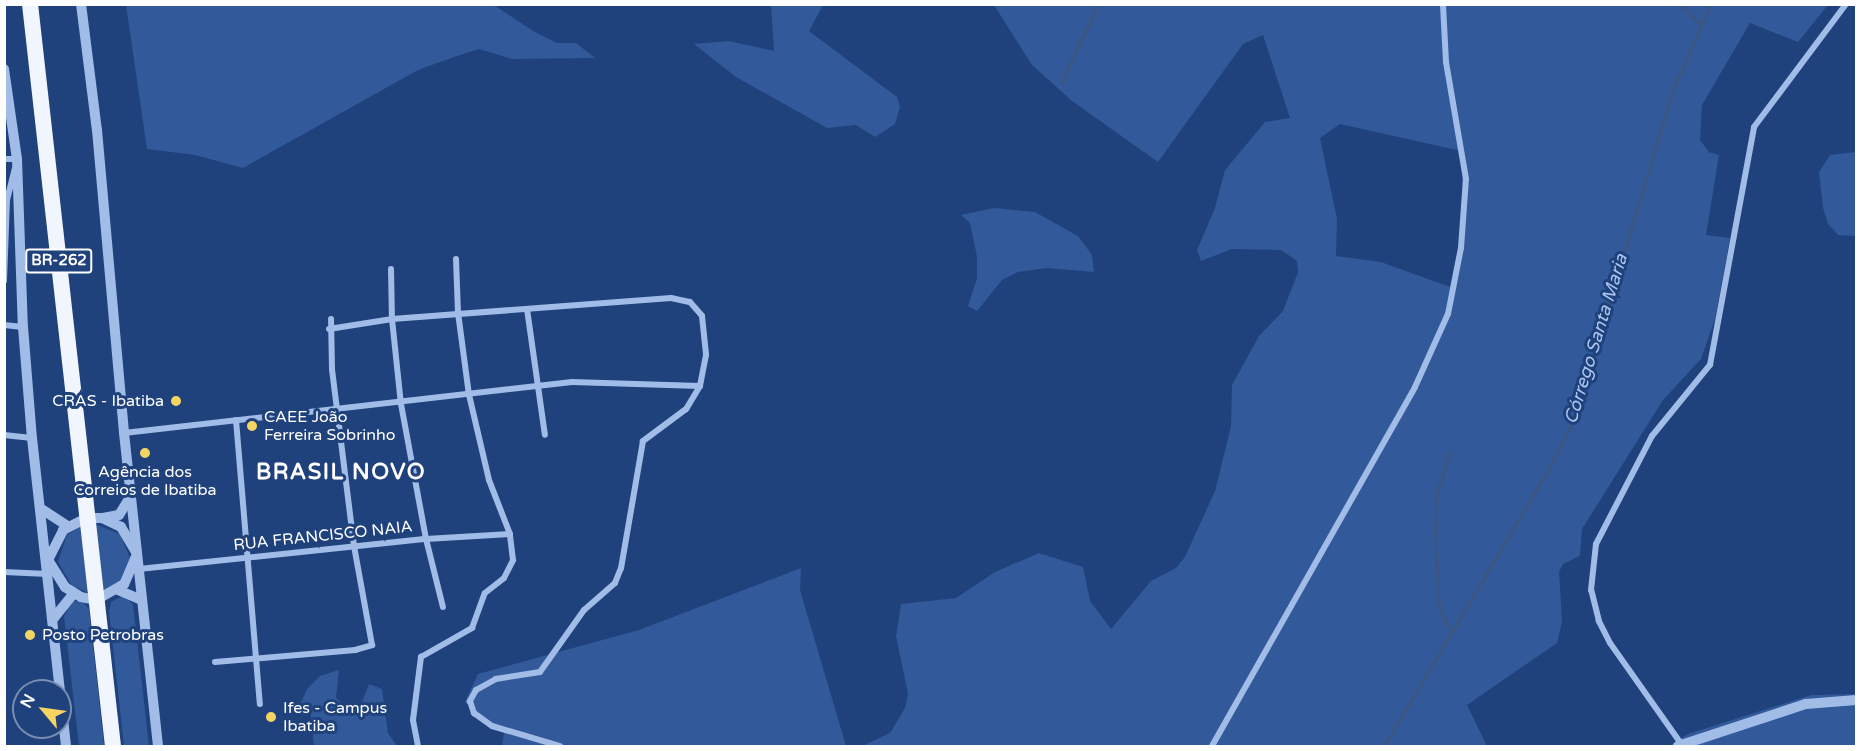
<!DOCTYPE html>
<html>
<head>
<meta charset="utf-8">
<style>
	body { margin:0 }
	#map { position:relative; width:1861px; height:751px; overflow:hidden; background:#1f417c; font-family:"Varela Round",sans-serif }
	div>[style] { position:absolute }
	.green>* { inset:0; background:#32599a }
	.stream>* { height:3px; margin:-1.5px; padding:0 1.5px; transform-origin:1.5px; border-radius:1.5px; background:#3d5681 }
	.minor>* { height:6px; margin:-3px; padding:0 3px; transform-origin:3px; border-radius:3px; background:#a1bce7 }
	.tertiary>* { height:10px; margin:-5px; padding:0 5px; transform-origin:5px; border-radius:5px; background:#a1bce7 }
	.trunk>* { height:16px; margin:-8px; padding:0 8px; transform-origin:8px; border-radius:8px; background:#f1f5fe }
	.dots>* { width:16px; height:16px; translate:-50% -50%; box-sizing:border-box; border:3px solid #1f417c; border-radius:50% }
	span { translate:-50% -50%; white-space:nowrap; text-align:center; line-height:1.15; -webkit-text-stroke:6px #1f417c; paint-order:stroke }
	.shield-label span { padding:2px 4px; background:#1f417c; border:2px solid; border-radius:4px; -webkit-text-stroke-width:0 }
	.shield-label { font-size:15px; color:#fff; font-weight:700 }
	.poi-label { font-size:16px; color:#fff }
	.right { translate:-100% -50%; text-align:right }
	.left { translate:0 -50%; text-align:left }
	.street-label { font-size:16px; color:#fff }
	.water-label { font-size:18px; color:#adc6ef; font-style:italic }
	.district-label { font-size:22px; color:#fff; font-weight:700; letter-spacing:1.5px }
	.frame { position:absolute; inset:0; border:6px solid #fff; pointer-events:none }
	.north { position:absolute; left:12px; top:679px; width:60px; height:60px; box-sizing:border-box; background:#1f417c; border:2px solid #798db0; border-radius:50%; rotate:299deg; font-size:16px; font-weight:700; line-height:24px; text-align:center; color:#fff }
	.north::after { content:''; display:block; margin:auto; width:21px; height:27px; background:#f5d561; clip-path:polygon(50% 0,100% 100%,50% 72%,0 100%) }
</style>
</head>
<body>
<div id="map">
	<div class="green">
		<i style="clip-path:polygon(126px 5px,494px 5px,533px 31px,557px 43px,576px 43px,595px 58px,512px 59px,479px 49px,457px 56px,418px 70px,243px 168px,195px 155px,147px 149px)"></i>
		<i style="clip-path:polygon(771px 5px,823px 5px,809px 31px,897px 97px,900px 107px,895px 124px,875px 137px,856px 125px,827px 128px,736px 77px,694px 44px,729px 41px,774px 51px)"></i>
		<i style="clip-path:polygon(evenodd,994px 5px,1828px 5px,1798px 42px,1750px 23px,1702px 105px,1700px 140px,1709px 152px,1719px 155px,1706px 235px,1730px 238px,1715px 319px,1701px 359px,1663px 400px,1582px 529px,1580px 556px,1563px 564px,1559px 572px,1562px 621px,1557px 643px,1467px 705px,1487px 746px,862px 746px,890px 733px,905px 708px,908px 694px,896px 636px,901px 604px,956px 598px,995px 572px,1039px 553px,1083px 567px,1090px 601px,1111px 629px,1151px 581px,1176px 568px,1185px 557px,1215px 491px,1231px 426px,1232px 385px,1259px 336px,1283px 311px,1298px 272px,1297px 261px,1281px 250px,1232px 249px,1201px 261px,1197px 250px,1215px 208px,1225px 170px,1265px 122px,1290px 118px,1263px 35px,1243px 44px,1158px 162px,1072px 101px,1032px 65px,994px 5px,1340px 124px,1461px 151px,1463px 197px,1457px 257px,1450px 287px,1381px 262px,1336px 256px,1337px 219px,1320px 138px,1340px 124px)"></i>
		<i style="clip-path:polygon(1856px 152px,1856px 236px,1838px 235px,1828px 224px,1823px 208px,1819px 172px,1830px 155px)"></i>
		<i style="clip-path:polygon(994px 208px,1035px 212px,1078px 236px,1092px 255px,1094px 272px,1047px 268px,1018px 272px,1002px 280px,977px 311px,968px 306px,977px 278px,977px 257px,970px 223px,961px 215px)"></i>
		<i style="clip-path:polygon(95px 524px,120px 534px,130px 558px,119px 583px,103px 592px)"></i>
		<i style="clip-path:polygon(83px 525px,89px 593px,72px 586px,58px 562px,67px 535px)"></i>
		<i style="clip-path:polygon(801px 568px,800px 590px,846px 746px,502px 746px,504px 733px,465px 702px,478px 674px,639px 630px)"></i>
		<i style="clip-path:polygon(123px 596px,133px 604px,149px 746px,124px 746px,109px 611px,111px 602px)"></i>
		<i style="clip-path:polygon(73px 601px,83px 602px,89px 609px,104px 746px,79px 746px,64px 616px)"></i>
		<i style="clip-path:polygon(339px 670px,336px 698px,346px 706px,360px 707px,369px 684px,382px 689px,388px 733px,397px 746px,314px 746px,310px 706px,299px 707px,307px 689px,320px 676px)"></i>
		<i style="clip-path:polygon(1856px 694px,1856px 746px,1669px 746px,1688px 734px,1811px 695px)"></i>
	</div>
	<div class="stream">
		<i style="left:1678px;top:4px;width:30px;rotate:42deg"></i>
		<i style="left:1061px;top:83px;width:87px;rotate:-64.9deg"></i>
		<i style="left:1450px;top:452px;width:42px;rotate:108deg"></i>
		<i style="left:1437px;top:492px;width:35px;rotate:93deg"></i>
		<i style="left:1435px;top:527px;width:81px;rotate:87.2deg"></i>
		<i style="left:1439px;top:608px;width:29px;rotate:63deg"></i>
		<i style="left:1384px;top:746px;width:319px;rotate:-59.3deg"></i>
		<i style="left:1547px;top:472px;width:59px;rotate:-63deg"></i>
		<i style="left:1574px;top:419px;width:341px;rotate:-73.3deg"></i>
		<i style="left:1672px;top:92px;width:96px;rotate:-66.6deg"></i>
	</div>
	<div class="minor">
		<i style="left:4px;top:159px;width:13px"></i>
		<i style="left:391px;top:269px;width:50px;rotate:88.9deg"></i>
		<i style="left:392px;top:319px;width:85px;rotate:84deg"></i>
		<i style="left:401px;top:404px;width:137px;rotate:79.5deg"></i>
		<i style="left:426px;top:539px;width:70px;rotate:76deg"></i>
		<i style="left:4px;top:281px;width:81px;rotate:-87.9deg"></i>
		<i style="left:7px;top:200px;width:32px;rotate:-76deg"></i>
		<i style="left:527px;top:309px;width:127px;rotate:81.9deg"></i>
		<i style="left:4px;top:325px;width:19px;rotate:6deg"></i>
		<i style="left:329px;top:329px;width:64px;rotate:-9deg"></i>
		<i style="left:392px;top:319px;width:280px;rotate:-4.3deg"></i>
		<i style="left:671px;top:298px;width:19px;rotate:12deg"></i>
		<i style="left:690px;top:302px;width:18px;rotate:49deg"></i>
		<i style="left:702px;top:316px;width:39px;rotate:84deg"></i>
		<i style="left:706px;top:355px;width:32px;rotate:101deg"></i>
		<i style="left:700px;top:386px;width:27px;rotate:121deg"></i>
		<i style="left:686px;top:409px;width:54px;rotate:143.3deg"></i>
		<i style="left:643px;top:441px;width:129px;rotate:99.8deg"></i>
		<i style="left:621px;top:568px;width:16px;rotate:112deg"></i>
		<i style="left:615px;top:583px;width:41px;rotate:138.9deg"></i>
		<i style="left:584px;top:610px;width:76px;rotate:125.4deg"></i>
		<i style="left:540px;top:672px;width:45px;rotate:171deg"></i>
		<i style="left:496px;top:679px;width:23px;rotate:151deg"></i>
		<i style="left:476px;top:690px;width:13px;rotate:119deg"></i>
		<i style="left:470px;top:701px;width:13px;rotate:72deg"></i>
		<i style="left:474px;top:713px;width:22px;rotate:36deg"></i>
		<i style="left:492px;top:726px;width:71px;rotate:16.4deg"></i>
		<i style="left:236px;top:420px;width:285px;rotate:85.2deg"></i>
		<i style="left:124px;top:433px;width:451px;rotate:-6.5deg"></i>
		<i style="left:572px;top:382px;width:128px;rotate:1.8deg"></i>
		<i style="left:4px;top:435px;width:28px;rotate:6deg"></i>
		<i style="left:139px;top:569px;width:289px;rotate:-6deg"></i>
		<i style="left:426px;top:539px;width:84px;rotate:-3.4deg"></i>
		<i style="left:4px;top:572px;width:44px;rotate:2.6deg"></i>
		<i style="left:215px;top:662px;width:141px;rotate:-4.9deg"></i>
		<i style="left:355px;top:650px;width:18px;rotate:-16deg"></i>
		<i style="left:372px;top:645px;width:101px;rotate:-100.3deg"></i>
		<i style="left:354px;top:546px;width:178px;rotate:-97.1deg"></i>
		<i style="left:332px;top:369px;width:50px;rotate:-91.1deg"></i>
		<i style="left:1682px;top:745px;width:125px;rotate:-125.2deg"></i>
		<i style="left:1610px;top:643px;width:25px;rotate:-117deg"></i>
		<i style="left:1599px;top:621px;width:32px;rotate:-104deg"></i>
		<i style="left:1591px;top:590px;width:46px;rotate:-83.8deg"></i>
		<i style="left:1596px;top:544px;width:122px;rotate:-62.6deg"></i>
		<i style="left:1652px;top:436px;width:92px;rotate:-50.8deg"></i>
		<i style="left:1710px;top:365px;width:242px;rotate:-79.5deg"></i>
		<i style="left:1754px;top:127px;width:154px;rotate:-53.2deg"></i>
		<i style="left:418px;top:746px;width:26px;rotate:-101deg"></i>
		<i style="left:413px;top:720px;width:64px;rotate:-82.8deg"></i>
		<i style="left:421px;top:657px;width:59px;rotate:-29.6deg"></i>
		<i style="left:472px;top:628px;width:37px;rotate:-70deg"></i>
		<i style="left:485px;top:593px;width:24px;rotate:-38deg"></i>
		<i style="left:504px;top:578px;width:20px;rotate:-63deg"></i>
		<i style="left:513px;top:560px;width:26px;rotate:-97deg"></i>
		<i style="left:510px;top:534px;width:58px;rotate:-111.3deg"></i>
		<i style="left:489px;top:480px;width:87px;rotate:-103.2deg"></i>
		<i style="left:469px;top:395px;width:83px;rotate:-97.6deg"></i>
		<i style="left:458px;top:313px;width:54px;rotate:-92.1deg"></i>
		<i style="left:1212px;top:746px;width:412px;rotate:-60.5deg"></i>
		<i style="left:1415px;top:387px;width:80px;rotate:-65.7deg"></i>
		<i style="left:1448px;top:314px;width:67px;rotate:-78.9deg"></i>
		<i style="left:1461px;top:248px;width:69px;rotate:-85.9deg"></i>
		<i style="left:1466px;top:179px;width:119px;rotate:-99.7deg"></i>
		<i style="left:1446px;top:62px;width:58px;rotate:-93deg"></i>
	</div>
	<div class="tertiary">
		<i style="left:81px;top:4px;width:127px;rotate:82.8deg"></i>
		<i style="left:97px;top:130px;width:304px;rotate:84.9deg"></i>
		<i style="left:124px;top:433px;width:315px;rotate:83.8deg"></i>
		<i style="left:4px;top:69px;width:91px;rotate:81.8deg"></i>
		<i style="left:17px;top:159px;width:168px;rotate:88deg"></i>
		<i style="left:23px;top:327px;width:111px;rotate:85.4deg"></i>
		<i style="left:32px;top:438px;width:310px;rotate:83.7deg"></i>
		<i style="left:43px;top:510px;width:30px;rotate:33deg"></i>
		<i style="left:87px;top:518px;width:15px"></i>
		<i style="left:102px;top:518px;width:21px;rotate:25deg"></i>
		<i style="left:121px;top:527px;width:31px;rotate:59deg"></i>
		<i style="left:137px;top:554px;width:33px;rotate:113deg"></i>
		<i style="left:124px;top:584px;width:32px;rotate:150deg"></i>
		<i style="left:96px;top:600px;width:15px;rotate:-169deg"></i>
		<i style="left:81px;top:597px;width:19px;rotate:-148deg"></i>
		<i style="left:65px;top:587px;width:32px;rotate:-122deg"></i>
		<i style="left:48px;top:560px;width:34px;rotate:-63deg"></i>
		<i style="left:63px;top:530px;width:27px;rotate:-27deg"></i>
		<i style="left:103px;top:518px;width:16px;rotate:-11deg"></i>
		<i style="left:119px;top:515px;width:19px;rotate:-58deg"></i>
		<i style="left:118px;top:590px;width:26px;rotate:23deg"></i>
		<i style="left:53px;top:619px;width:32px;rotate:-51deg"></i>
		<i style="left:1678px;top:746px;width:135px;rotate:-18.2deg"></i>
		<i style="left:1806px;top:704px;width:50px;rotate:-4.6deg"></i>
	</div>
	<div class="trunk">
		<i style="left:30px;top:4px;width:747px;rotate:83.62deg"></i>
	</div>
	<div class="dots">
		<i style="left:176px;top:401px;background:#f5d561"></i>
		<i style="left:252px;top:426px;background:#f5d561"></i>
		<i style="left:145px;top:453px;background:#f5d561"></i>
		<i style="left:30px;top:635px;background:#f5d561"></i>
		<i style="left:271px;top:717px;background:#f5d561"></i>
	</div>
	<div class="shield-label">
		<span style="left:59px;top:261px">BR-262</span>
	</div>
	<div class="poi-label">
		<span class="right" style="left:164px;top:401px">CRAS - Ibatiba</span>
		<span class="left" style="left:264px;top:426px">CAEE João<br>Ferreira Sobrinho</span>
		<span style="left:145px;top:481px">Agência dos<br>Correios de Ibatiba</span>
		<span class="left" style="left:42px;top:635px">Posto Petrobras</span>
		<span class="left" style="left:283px;top:717px">Ifes - Campus<br>Ibatiba</span>
	</div>
	<div class="street-label">
		<span style="left:323px;top:536px;rotate:-6deg">RUA FRANCISCO NAIA</span>
	</div>
	<div class="water-label">
		<span style="left:1596px;top:339px;rotate:-73deg">Córrego Santa Maria</span>
	</div>
	<div class="district-label">
		<span style="left:341px;top:473px">BRASIL NOVO</span>
	</div>
	<div class="frame"></div>
	<div class="north">N</div>
</div>
</body>
</html>
